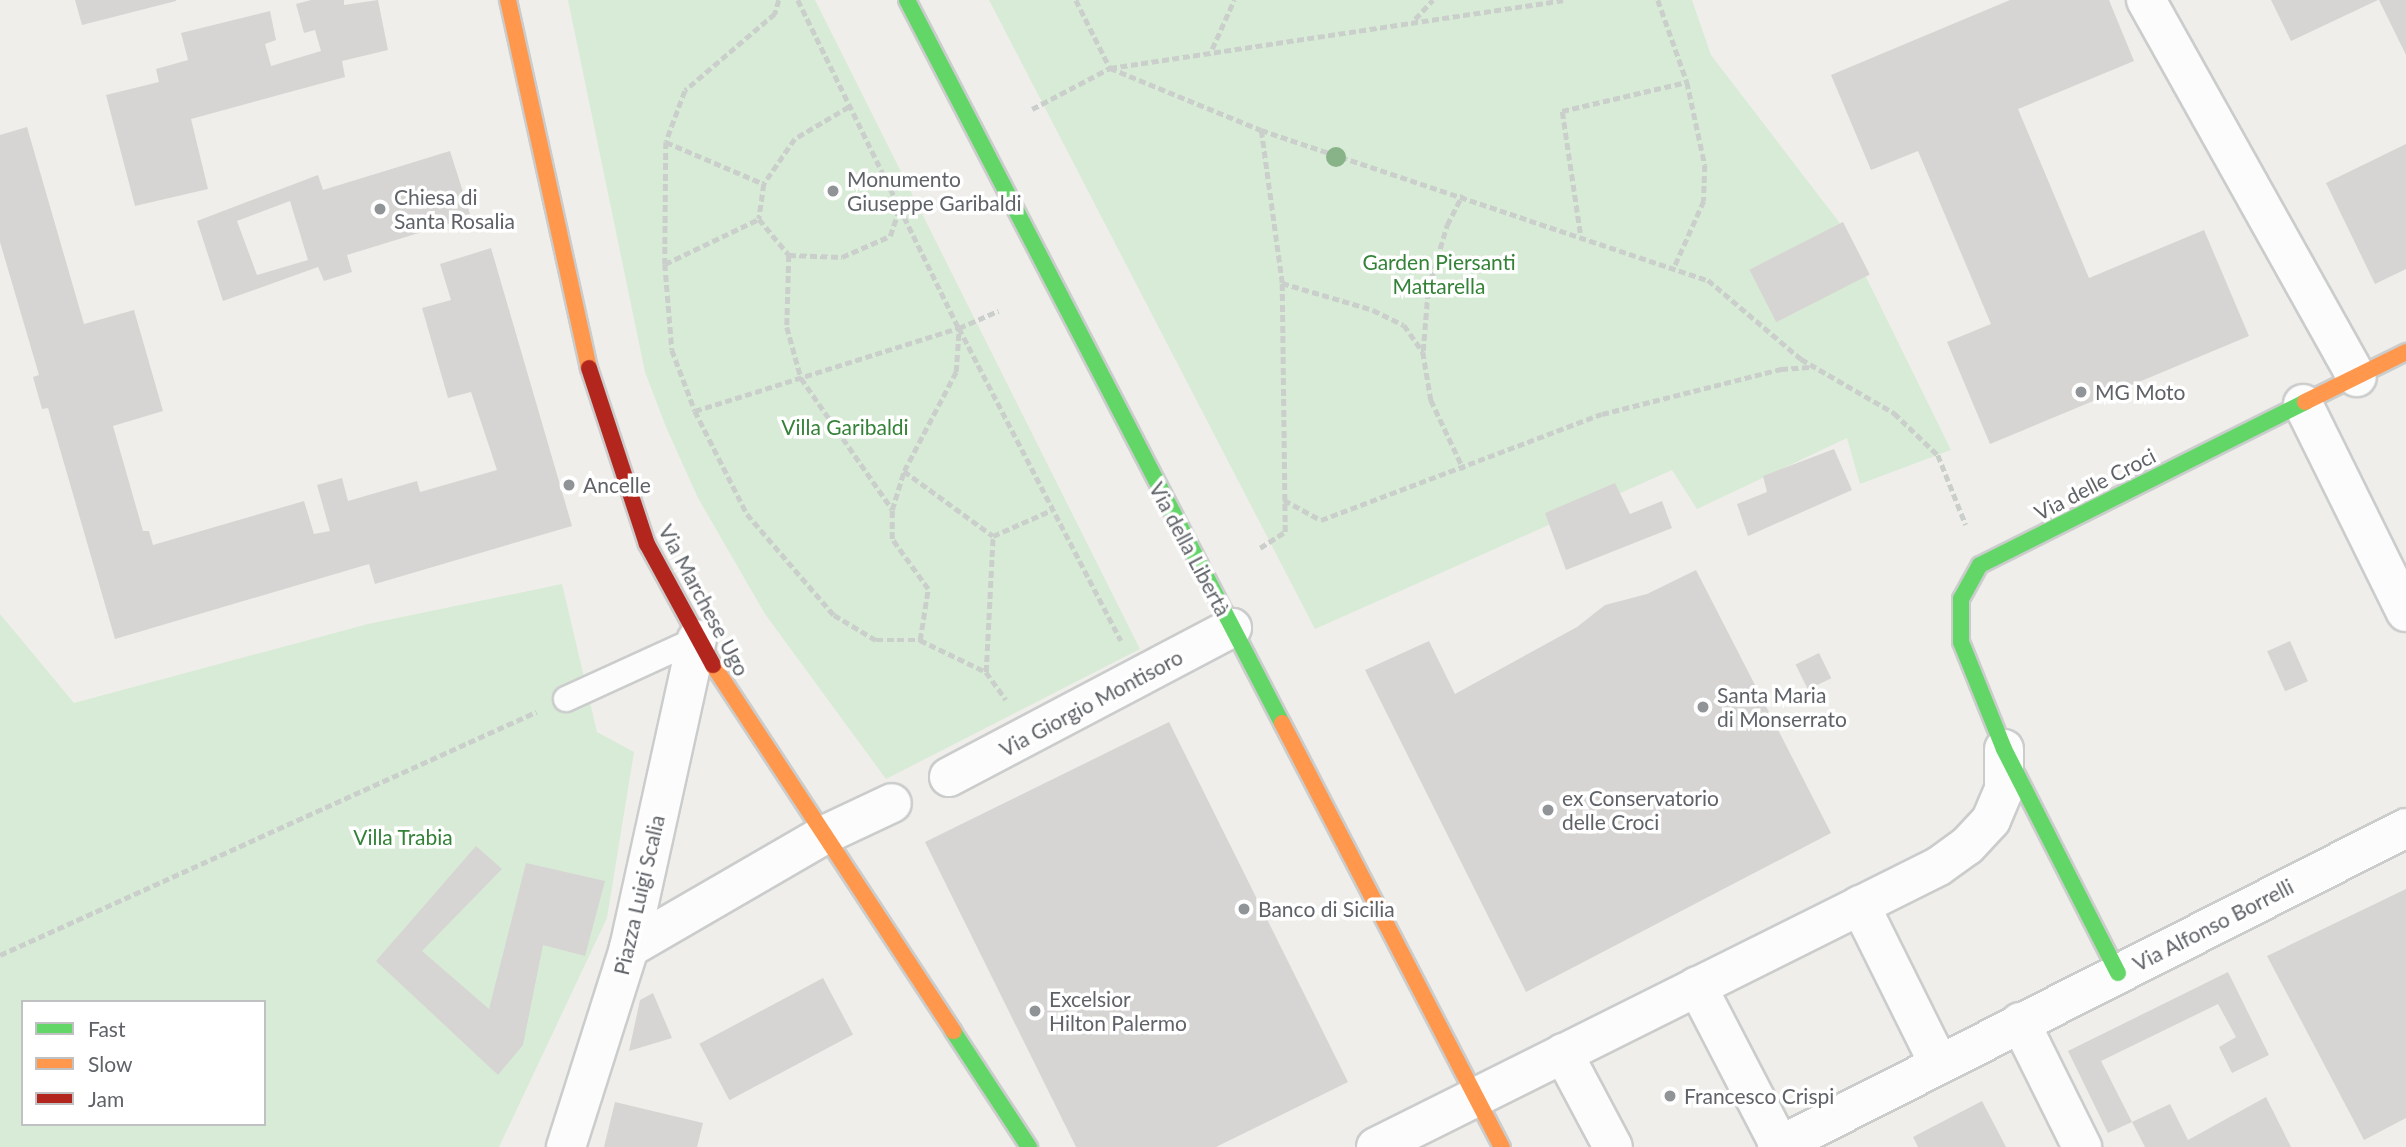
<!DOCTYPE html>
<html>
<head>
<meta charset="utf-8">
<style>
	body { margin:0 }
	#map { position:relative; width:2406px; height:1147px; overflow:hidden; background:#efeeea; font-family:Lato,sans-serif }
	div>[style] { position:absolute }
	.green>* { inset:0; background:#d8ebd6 }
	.building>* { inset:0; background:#d6d5d3; transform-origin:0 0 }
	.path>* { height:4.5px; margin-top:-2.25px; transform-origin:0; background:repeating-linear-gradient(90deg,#cacfcc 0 7px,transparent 0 10.5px) }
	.roads { filter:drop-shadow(2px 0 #cbcccc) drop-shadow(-2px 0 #cbcccc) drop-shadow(0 2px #cbcccc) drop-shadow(0 -2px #cbcccc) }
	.lane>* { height:24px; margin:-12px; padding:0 12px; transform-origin:12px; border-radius:12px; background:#fdfcfc }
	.street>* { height:38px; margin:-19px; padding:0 19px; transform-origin:19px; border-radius:19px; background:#fdfcfc }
	.fast>* { height:16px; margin:-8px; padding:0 8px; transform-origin:8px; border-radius:8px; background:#63d668 }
	.slow>* { height:16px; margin:-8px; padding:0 8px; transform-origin:8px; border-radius:8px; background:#ff974d }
	.jam>* { height:16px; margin:-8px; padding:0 8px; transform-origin:8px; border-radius:8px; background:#b3261e }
	.trees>* { width:20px; height:20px; margin:-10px; border-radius:50%; background:#88b388 }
	.dots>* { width:19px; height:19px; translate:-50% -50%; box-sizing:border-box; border:4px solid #fff; border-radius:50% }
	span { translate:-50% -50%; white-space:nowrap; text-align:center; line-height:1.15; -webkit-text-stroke:7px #fff; paint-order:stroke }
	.poi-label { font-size:21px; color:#5f6368 }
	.left { translate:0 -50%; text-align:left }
	.park-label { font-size:21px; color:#348238 }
	.street-label { font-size:21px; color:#5f6368 }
	.legend { position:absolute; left:21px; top:1000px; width:245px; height:126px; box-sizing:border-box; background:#fff; border:2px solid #bfc1c3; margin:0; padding:9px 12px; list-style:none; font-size:21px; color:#5f6368 }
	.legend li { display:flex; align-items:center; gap:14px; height:35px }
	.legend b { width:35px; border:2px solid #bfc1c3 }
</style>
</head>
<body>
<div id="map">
	<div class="green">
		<i style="clip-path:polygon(568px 0,815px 0,1140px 649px,886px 779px,765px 614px,698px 498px,666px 427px,645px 372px)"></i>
		<i style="clip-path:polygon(989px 0,1692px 0,1711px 55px,1839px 222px,1951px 450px,1860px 484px,1847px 438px,1697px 509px,1672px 470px,1315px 629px)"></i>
		<i style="clip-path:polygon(evenodd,562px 584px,597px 732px,634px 752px,607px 918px,499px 1147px,0 1147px,0 614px,74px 703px,368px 624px,562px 584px,23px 1002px,264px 1002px,264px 1124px,23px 1124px,23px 1002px)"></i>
	</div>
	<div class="building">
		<i style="clip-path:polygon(75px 0,176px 0,176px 1px,82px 25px)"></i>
		<i style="clip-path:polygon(311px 0,344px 0,344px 5px,378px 0,388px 50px,342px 61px,345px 77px,191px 119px,208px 189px,135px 206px,106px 95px,159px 82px,156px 69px,188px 60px,181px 33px,270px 11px,276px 40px,265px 44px,271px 66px,321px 51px,315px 30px,304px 33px,296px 4px)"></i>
		<i style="clip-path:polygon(2010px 0,2109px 0,2134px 61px,2018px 109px,2089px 278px,2204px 230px,2249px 336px,1990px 444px,1947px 342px,1991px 324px,1918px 151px,1871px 170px,1831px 75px)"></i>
		<i style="clip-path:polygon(2271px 0,2378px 0,2291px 41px)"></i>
		<i style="clip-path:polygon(2379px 0,2406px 0,2406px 55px)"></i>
		<i style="clip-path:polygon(27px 127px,84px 324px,134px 310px,163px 411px,113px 426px,143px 531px,149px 531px,153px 545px,304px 501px,314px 534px,330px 531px,317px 485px,342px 478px,348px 501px,417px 481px,420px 492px,497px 470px,471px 392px,448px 398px,422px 308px,451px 300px,440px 264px,491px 248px,572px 526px,375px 584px,369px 564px,115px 639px,48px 408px,42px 409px,33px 377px,39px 375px,0 242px,0 135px)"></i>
		<i style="clip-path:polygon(2406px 144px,2406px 269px,2375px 284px,2326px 183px)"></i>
		<i style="clip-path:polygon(evenodd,450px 151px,471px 217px,347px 255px,352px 272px,324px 281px,318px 267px,223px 301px,197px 221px,318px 175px,323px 190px,450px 151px,290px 201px,308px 260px,257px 275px,237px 221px,290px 201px)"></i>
		<i style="left:1843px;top:222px;width:59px;height:105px;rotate:63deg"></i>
		<i style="clip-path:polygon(1834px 449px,1852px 490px,1748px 536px,1737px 504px,1767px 492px,1763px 476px)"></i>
		<i style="clip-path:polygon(1615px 483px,1630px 514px,1662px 501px,1672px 528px,1566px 570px,1545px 513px)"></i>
		<i style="clip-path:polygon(1696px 570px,1831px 833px,1526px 992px,1365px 670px,1429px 641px,1455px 694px,1577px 627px,1605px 605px,1647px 594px)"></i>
		<i style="left:2290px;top:641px;width:44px;height:25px;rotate:66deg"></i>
		<i style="left:1819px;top:653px;width:28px;height:26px;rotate:64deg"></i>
		<i style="clip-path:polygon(1169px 722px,1348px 1082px,1216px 1147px,1076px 1147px,925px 842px)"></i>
		<i style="clip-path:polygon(476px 846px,502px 869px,422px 951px,489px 1009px,526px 863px,605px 881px,585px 956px,543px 945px,523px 1045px,498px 1075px,376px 961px)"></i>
		<i style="clip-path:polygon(2406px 889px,2406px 1118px,2364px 1140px,2267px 956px)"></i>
		<i style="clip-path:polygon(2228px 972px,2269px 1055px,2232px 1073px,2219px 1047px,2236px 1037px,2218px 1004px,2101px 1061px,2132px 1122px,2108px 1133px,2068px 1051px)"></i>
		<i style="left:823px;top:978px;width:64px;height:140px;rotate:62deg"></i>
		<i style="clip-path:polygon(653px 993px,672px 1038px,629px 1051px,640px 1000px)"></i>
		<i style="clip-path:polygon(2266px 1097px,2291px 1147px,2145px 1147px,2132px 1122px,2170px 1104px,2188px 1140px)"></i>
		<i style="clip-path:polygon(1982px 1101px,2006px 1147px,1918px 1147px,1913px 1137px)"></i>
		<i style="clip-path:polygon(615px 1102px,703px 1123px,697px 1147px,604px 1147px)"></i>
	</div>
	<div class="path">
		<i style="left:779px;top:0;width:15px;rotate:106deg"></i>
		<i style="left:775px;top:14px;width:118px;rotate:139.5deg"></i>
		<i style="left:685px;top:91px;width:54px;rotate:110.4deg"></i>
		<i style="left:666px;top:142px;width:122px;rotate:90.5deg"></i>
		<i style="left:665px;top:264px;width:86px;rotate:85.3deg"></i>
		<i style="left:672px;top:350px;width:65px;rotate:69.3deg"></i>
		<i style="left:695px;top:411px;width:115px;rotate:63.2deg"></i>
		<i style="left:747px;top:514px;width:133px;rotate:49.3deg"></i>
		<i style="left:834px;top:615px;width:49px;rotate:30.8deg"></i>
		<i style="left:876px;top:640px;width:44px"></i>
		<i style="left:920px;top:640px;width:73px;rotate:25.9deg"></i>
		<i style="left:986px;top:672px;width:34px;rotate:54deg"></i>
		<i style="left:798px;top:0;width:365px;rotate:63.9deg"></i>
		<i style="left:959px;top:328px;width:352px;rotate:62.6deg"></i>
		<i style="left:1076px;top:0;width:76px;rotate:63.4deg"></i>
		<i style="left:1110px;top:68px;width:163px;rotate:22.3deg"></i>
		<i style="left:1261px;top:130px;width:471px;rotate:18.6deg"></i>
		<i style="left:1708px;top:280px;width:122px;rotate:40.3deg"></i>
		<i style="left:1801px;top:359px;width:108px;rotate:30.1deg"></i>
		<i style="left:1894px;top:413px;width:61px;rotate:43.7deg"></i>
		<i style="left:1938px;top:455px;width:75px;rotate:68.2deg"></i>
		<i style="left:1658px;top:0;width:87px;rotate:70.5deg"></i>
		<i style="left:1415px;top:19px;width:26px;rotate:-47deg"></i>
		<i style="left:1212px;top:49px;width:54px;rotate:-65.8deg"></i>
		<i style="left:849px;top:107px;width:63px;rotate:149.3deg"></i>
		<i style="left:795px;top:139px;width:55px;rotate:124.6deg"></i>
		<i style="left:764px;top:184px;width:35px;rotate:98deg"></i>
		<i style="left:759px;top:219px;width:47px;rotate:50.2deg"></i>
		<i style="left:789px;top:255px;width:53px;rotate:2.2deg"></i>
		<i style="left:842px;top:257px;width:52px;rotate:-23.6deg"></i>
		<i style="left:890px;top:236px;width:28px;rotate:-71deg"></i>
		<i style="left:1032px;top:109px;width:88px;rotate:-27.7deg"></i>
		<i style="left:1110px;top:68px;width:458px;rotate:-8.5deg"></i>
		<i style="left:666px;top:142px;width:107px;rotate:23.2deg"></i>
		<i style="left:1580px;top:233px;width:123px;rotate:-98.4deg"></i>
		<i style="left:1562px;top:111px;width:128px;rotate:-13.1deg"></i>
		<i style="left:1687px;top:82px;width:85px;rotate:77.8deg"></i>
		<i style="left:1705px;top:165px;width:36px;rotate:92deg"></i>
		<i style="left:1704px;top:201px;width:73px;rotate:114.1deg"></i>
		<i style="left:789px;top:255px;width:72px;rotate:91.6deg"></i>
		<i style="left:787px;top:327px;width:53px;rotate:74.6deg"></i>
		<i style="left:801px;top:378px;width:160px;rotate:55.2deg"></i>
		<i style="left:665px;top:264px;width:104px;rotate:-25.6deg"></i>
		<i style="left:1282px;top:283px;width:95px;rotate:16.5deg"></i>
		<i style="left:1373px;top:310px;width:34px;rotate:26deg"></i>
		<i style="left:1404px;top:325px;width:33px;rotate:55deg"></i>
		<i style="left:1423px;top:352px;width:49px;rotate:80.5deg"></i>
		<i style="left:1431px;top:400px;width:77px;rotate:64.8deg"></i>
		<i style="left:1423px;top:351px;width:62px;rotate:-85.4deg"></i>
		<i style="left:1428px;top:289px;width:67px;rotate:-73.5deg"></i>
		<i style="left:1447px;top:225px;width:34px;rotate:-63deg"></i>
		<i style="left:695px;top:411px;width:277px;rotate:-17.5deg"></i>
		<i style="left:959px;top:328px;width:43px;rotate:-23.6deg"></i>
		<i style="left:904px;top:471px;width:110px;rotate:36.1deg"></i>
		<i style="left:993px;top:536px;width:64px;rotate:-23.8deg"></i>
		<i style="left:1284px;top:500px;width:42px;rotate:28.4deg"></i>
		<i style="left:1321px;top:520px;width:300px;rotate:-20.7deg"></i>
		<i style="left:1602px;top:414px;width:185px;rotate:-14.1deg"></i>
		<i style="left:1781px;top:369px;width:32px;rotate:-4deg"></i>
		<i style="left:1260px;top:548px;width:30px;rotate:-33deg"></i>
		<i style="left:1285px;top:532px;width:249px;rotate:-90.7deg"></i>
		<i style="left:1282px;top:283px;width:154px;rotate:-97.8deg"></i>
		<i style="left:920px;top:640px;width:52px;rotate:-81.1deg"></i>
		<i style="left:928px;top:589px;width:62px;rotate:-125.8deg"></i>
		<i style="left:892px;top:539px;width:29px;rotate:-90deg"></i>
		<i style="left:892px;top:510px;width:41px;rotate:-72.9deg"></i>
		<i style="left:904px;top:471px;width:112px;rotate:-62.3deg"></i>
		<i style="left:956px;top:372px;width:44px;rotate:-86.1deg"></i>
		<i style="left:986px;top:672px;width:136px;rotate:-87.1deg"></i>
		<i style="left:0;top:955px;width:589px;rotate:-24.39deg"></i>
	</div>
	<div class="roads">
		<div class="lane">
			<i style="left:566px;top:699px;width:144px;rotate:-24.6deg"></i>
		</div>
		<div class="street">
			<i style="left:2146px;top:0;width:432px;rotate:60.8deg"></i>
			<i style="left:2303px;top:404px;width:232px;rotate:63.7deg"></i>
			<i style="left:949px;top:777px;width:320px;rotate:-27.8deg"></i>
			<i style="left:1860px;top:905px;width:178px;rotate:63.6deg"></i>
			<i style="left:629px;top:948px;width:223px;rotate:-30.1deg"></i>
			<i style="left:822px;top:836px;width:77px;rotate:-25.2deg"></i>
			<i style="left:1697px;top:986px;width:180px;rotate:62.6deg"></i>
			<i style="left:2020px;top:1022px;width:140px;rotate:63.6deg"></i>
			<i style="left:1563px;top:1053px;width:106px;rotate:62deg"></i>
			<i style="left:566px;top:1147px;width:209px;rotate:-72.4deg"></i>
			<i style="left:629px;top:948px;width:316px;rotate:-77.6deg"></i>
			<i style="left:1376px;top:1147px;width:629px;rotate:-26.52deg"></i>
			<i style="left:1939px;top:866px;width:34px;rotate:-36deg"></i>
			<i style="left:1967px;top:846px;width:35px;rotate:-47deg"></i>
			<i style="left:1991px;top:820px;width:33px;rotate:-67deg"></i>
			<i style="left:2004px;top:790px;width:41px;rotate:-90deg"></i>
			<i style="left:1777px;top:1147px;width:705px;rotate:-26.89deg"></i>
		</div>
		<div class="fast">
			<i style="left:907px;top:0;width:814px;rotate:62.59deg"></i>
			<i style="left:2118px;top:973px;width:251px;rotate:-117deg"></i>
			<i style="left:2004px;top:749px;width:115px;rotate:-111.9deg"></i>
			<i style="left:1961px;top:642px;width:43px;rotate:-90deg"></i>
			<i style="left:1961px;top:599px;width:39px;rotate:-61deg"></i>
			<i style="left:1980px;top:565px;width:364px;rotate:-26.6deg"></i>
			<i style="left:953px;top:1031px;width:139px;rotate:56.8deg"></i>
		</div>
		<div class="slow">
			<i style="left:508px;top:0;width:377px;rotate:77.6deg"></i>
			<i style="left:2305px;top:402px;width:113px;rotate:-26.3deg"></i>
			<i style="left:713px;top:665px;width:438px;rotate:56.7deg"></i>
			<i style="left:1282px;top:723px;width:478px;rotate:62.6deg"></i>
		</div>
		<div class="jam">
			<i style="left:589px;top:368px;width:185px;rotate:71.8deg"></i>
			<i style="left:647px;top:544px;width:138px;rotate:61.4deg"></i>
		</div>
	</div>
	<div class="trees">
		<i style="left:1336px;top:157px"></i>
	</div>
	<div class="dots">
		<i style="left:833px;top:191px;background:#919496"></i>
		<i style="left:380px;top:209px;background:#919496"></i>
		<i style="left:2081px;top:392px;background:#919496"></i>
		<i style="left:569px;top:485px;background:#919496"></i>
		<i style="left:1703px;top:707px;background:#919496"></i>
		<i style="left:1548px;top:810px;background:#919496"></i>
		<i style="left:1244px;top:909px;background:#919496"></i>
		<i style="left:1035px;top:1011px;background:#919496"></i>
		<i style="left:1670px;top:1096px;background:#919496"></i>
	</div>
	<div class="poi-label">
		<span class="left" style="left:847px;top:191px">Monumento<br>Giuseppe Garibaldi</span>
		<span class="left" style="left:394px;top:209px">Chiesa di<br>Santa Rosalia</span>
		<span class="left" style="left:2095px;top:392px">MG Moto</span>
		<span class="left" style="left:583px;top:485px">Ancelle</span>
		<span class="left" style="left:1717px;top:707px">Santa Maria<br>di Monserrato</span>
		<span class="left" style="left:1562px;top:810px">ex Conservatorio<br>delle Croci</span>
		<span class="left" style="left:1258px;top:909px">Banco di Sicilia</span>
		<span class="left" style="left:1049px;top:1011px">Excelsior<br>Hilton Palermo</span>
		<span class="left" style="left:1684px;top:1096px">Francesco Crispi</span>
	</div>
	<div class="park-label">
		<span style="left:1439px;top:274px">Garden Piersanti<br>Mattarella</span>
		<span style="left:845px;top:427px">Villa Garibaldi</span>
		<span style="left:403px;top:837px">Villa Trabia</span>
	</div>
	<div class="street-label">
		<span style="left:2095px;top:484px;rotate:-27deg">Via delle Croci</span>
		<span style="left:1190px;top:549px;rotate:62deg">Via della Libertà</span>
		<span style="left:704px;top:600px;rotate:62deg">Via Marchese Ugo</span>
		<span style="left:1091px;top:703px;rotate:-28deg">Via Giorgio Montisoro</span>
		<span style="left:639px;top:895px;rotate:-77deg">Piazza Luigi Scalia</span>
		<span style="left:2213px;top:925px;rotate:-27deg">Via Alfonso Borrelli</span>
	</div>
	<ul class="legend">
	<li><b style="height:9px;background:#63d668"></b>Fast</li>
	<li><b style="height:9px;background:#ff974d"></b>Slow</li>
	<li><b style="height:9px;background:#b3261e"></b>Jam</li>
	</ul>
</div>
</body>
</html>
